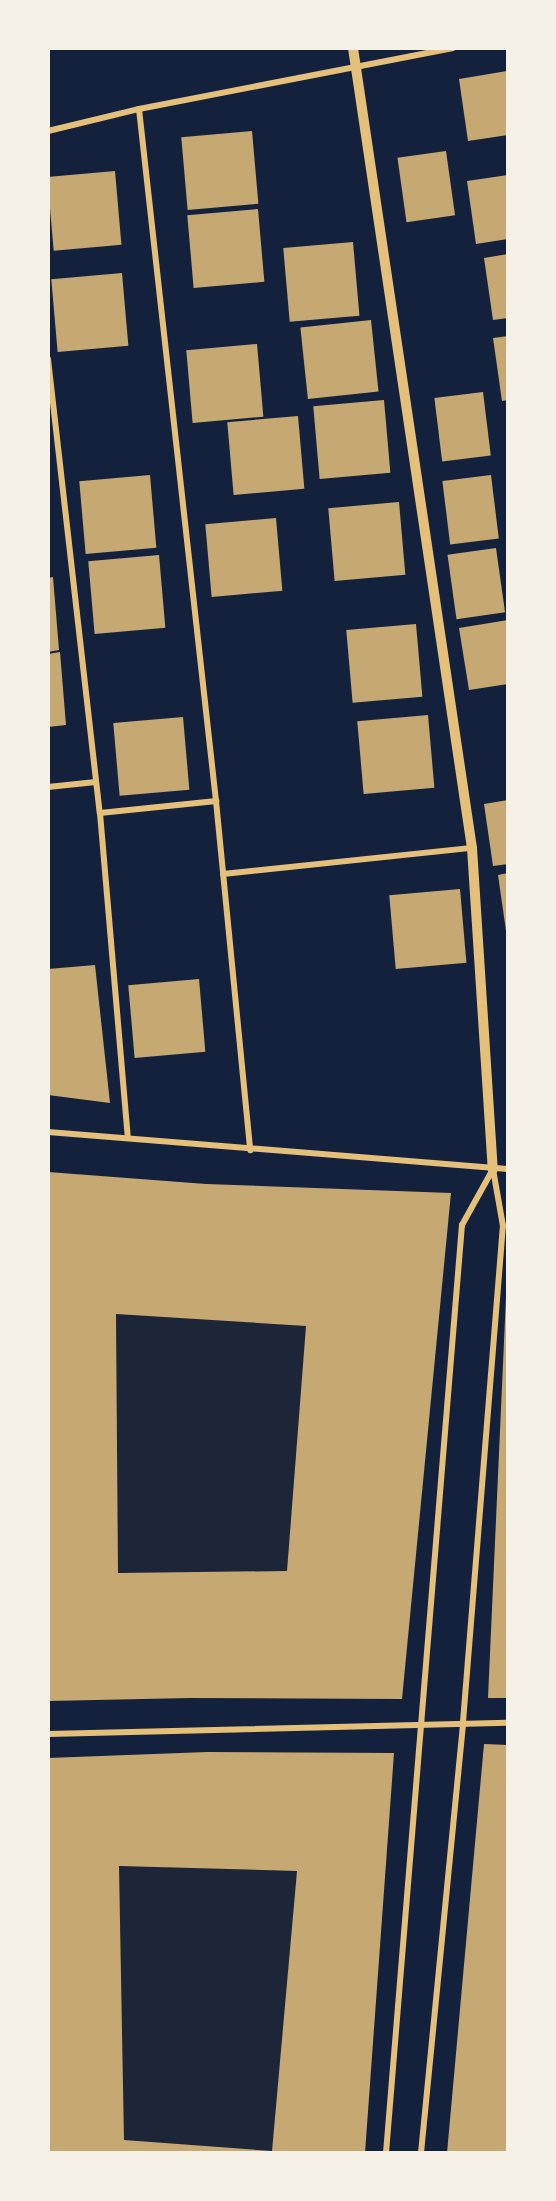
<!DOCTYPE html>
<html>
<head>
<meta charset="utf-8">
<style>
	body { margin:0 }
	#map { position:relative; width:556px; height:2201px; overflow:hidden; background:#14213d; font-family:Overpass,sans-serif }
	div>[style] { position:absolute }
	.green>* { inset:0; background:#1d2539 }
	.building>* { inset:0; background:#c6a872; transform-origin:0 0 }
	.minor>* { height:6px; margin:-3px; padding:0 3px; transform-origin:3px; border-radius:3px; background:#e5c07b }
	.tertiary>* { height:10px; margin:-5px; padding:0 5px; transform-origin:5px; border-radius:5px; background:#e5c07b }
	span { translate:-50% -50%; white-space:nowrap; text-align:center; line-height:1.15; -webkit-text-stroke:6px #f6f1e7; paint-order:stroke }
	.frame { position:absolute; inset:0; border:50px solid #f6f1e7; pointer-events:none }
</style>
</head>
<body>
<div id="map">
	<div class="green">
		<i style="clip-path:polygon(116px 1314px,306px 1326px,287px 1571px,118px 1573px)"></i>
		<i style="clip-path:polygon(119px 1866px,297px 1871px,272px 2151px,124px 2140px)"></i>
	</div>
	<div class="building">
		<i style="clip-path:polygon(507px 71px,508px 135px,468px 141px,459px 79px)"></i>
		<i style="left:252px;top:131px;width:73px;height:71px;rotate:85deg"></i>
		<i style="left:446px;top:151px;width:65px;height:49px;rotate:82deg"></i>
		<i style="left:115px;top:171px;width:74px;height:68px;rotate:85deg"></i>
		<i style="clip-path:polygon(508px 175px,508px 239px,476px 244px,467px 181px)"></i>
		<i style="left:258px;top:209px;width:73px;height:71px;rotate:85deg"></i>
		<i style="left:353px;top:242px;width:74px;height:70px;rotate:85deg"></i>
		<i style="clip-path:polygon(508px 254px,508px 318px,493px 320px,484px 258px)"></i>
		<i style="left:122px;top:273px;width:73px;height:71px;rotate:85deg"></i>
		<i style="left:371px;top:320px;width:72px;height:71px;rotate:84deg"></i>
		<i style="clip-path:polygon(508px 336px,508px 400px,502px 401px,493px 338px)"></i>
		<i style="left:257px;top:344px;width:73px;height:71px;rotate:85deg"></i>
		<i style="left:483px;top:392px;width:64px;height:49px;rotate:83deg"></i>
		<i style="left:384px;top:400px;width:73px;height:71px;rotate:85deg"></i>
		<i style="left:298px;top:416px;width:73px;height:71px;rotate:85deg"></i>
		<i style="left:150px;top:475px;width:73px;height:71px;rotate:85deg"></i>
		<i style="left:491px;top:475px;width:64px;height:49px;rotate:83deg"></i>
		<i style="left:399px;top:502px;width:73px;height:71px;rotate:85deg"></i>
		<i style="left:276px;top:518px;width:73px;height:71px;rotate:85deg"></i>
		<i style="left:496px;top:548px;width:65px;height:49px;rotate:82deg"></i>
		<i style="left:159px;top:555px;width:73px;height:71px;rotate:85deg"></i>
		<i style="clip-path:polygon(53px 577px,59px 650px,48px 652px,48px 578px)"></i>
		<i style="clip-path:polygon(508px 620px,508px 684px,469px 690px,459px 628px)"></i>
		<i style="left:416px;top:624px;width:73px;height:70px;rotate:85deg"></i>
		<i style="clip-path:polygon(60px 652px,66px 725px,48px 727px,48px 654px)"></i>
		<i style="left:428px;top:715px;width:73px;height:71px;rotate:85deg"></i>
		<i style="left:183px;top:717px;width:73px;height:70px;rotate:85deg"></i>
		<i style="clip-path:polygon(508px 800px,508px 864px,493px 866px,484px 804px)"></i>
		<i style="clip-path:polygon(508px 873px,508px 938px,507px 938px,498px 875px)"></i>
		<i style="left:460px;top:889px;width:74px;height:71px;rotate:85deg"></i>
		<i style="clip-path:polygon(95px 965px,110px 1103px,48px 1095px,48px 969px)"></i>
		<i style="left:199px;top:979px;width:73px;height:71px;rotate:85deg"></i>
		<i style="clip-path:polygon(evenodd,48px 1172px,206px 1184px,451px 1193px,402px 1699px,190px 1698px,48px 1701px,48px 1172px,116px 1314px,306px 1326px,287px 1571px,118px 1573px,116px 1314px)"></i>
		<i style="clip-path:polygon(506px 1297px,508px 1297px,508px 1698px,488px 1698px)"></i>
		<i style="clip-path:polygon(484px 1744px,508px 1745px,508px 2153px,447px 2153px)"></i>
		<i style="clip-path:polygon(evenodd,207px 1752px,394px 1753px,365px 2153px,48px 2153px,48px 1758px,207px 1752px,119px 1866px,297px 1871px,272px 2151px,124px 2140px,119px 1866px)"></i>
	</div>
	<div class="minor">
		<i style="left:139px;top:109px;width:696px;rotate:83.65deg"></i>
		<i style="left:216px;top:801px;width:351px;rotate:84.4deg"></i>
		<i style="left:48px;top:131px;width:94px;rotate:-13.6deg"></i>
		<i style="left:139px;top:109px;width:320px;rotate:-11deg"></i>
		<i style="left:48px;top:359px;width:457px;rotate:83.5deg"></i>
		<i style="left:100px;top:813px;width:325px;rotate:85.1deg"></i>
		<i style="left:48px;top:787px;width:48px;rotate:-5.9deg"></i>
		<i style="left:100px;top:813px;width:117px;rotate:-5.9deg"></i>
		<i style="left:223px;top:874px;width:250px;rotate:-6deg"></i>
		<i style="left:48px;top:1132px;width:461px;rotate:4.6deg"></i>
		<i style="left:48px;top:1734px;width:460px;rotate:-1.4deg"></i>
		<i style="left:386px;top:2153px;width:931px;rotate:-85.32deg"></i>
		<i style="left:462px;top:1225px;width:64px;rotate:-61deg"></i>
		<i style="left:421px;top:2153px;width:433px;rotate:-84.4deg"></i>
		<i style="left:463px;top:1722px;width:498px;rotate:-85.4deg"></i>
		<i style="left:503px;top:1226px;width:58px;rotate:-100deg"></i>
	</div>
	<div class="tertiary">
		<i style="left:353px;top:48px;width:809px;rotate:81.54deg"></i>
		<i style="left:472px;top:848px;width:322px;rotate:86.3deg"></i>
	</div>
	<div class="frame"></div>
</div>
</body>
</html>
